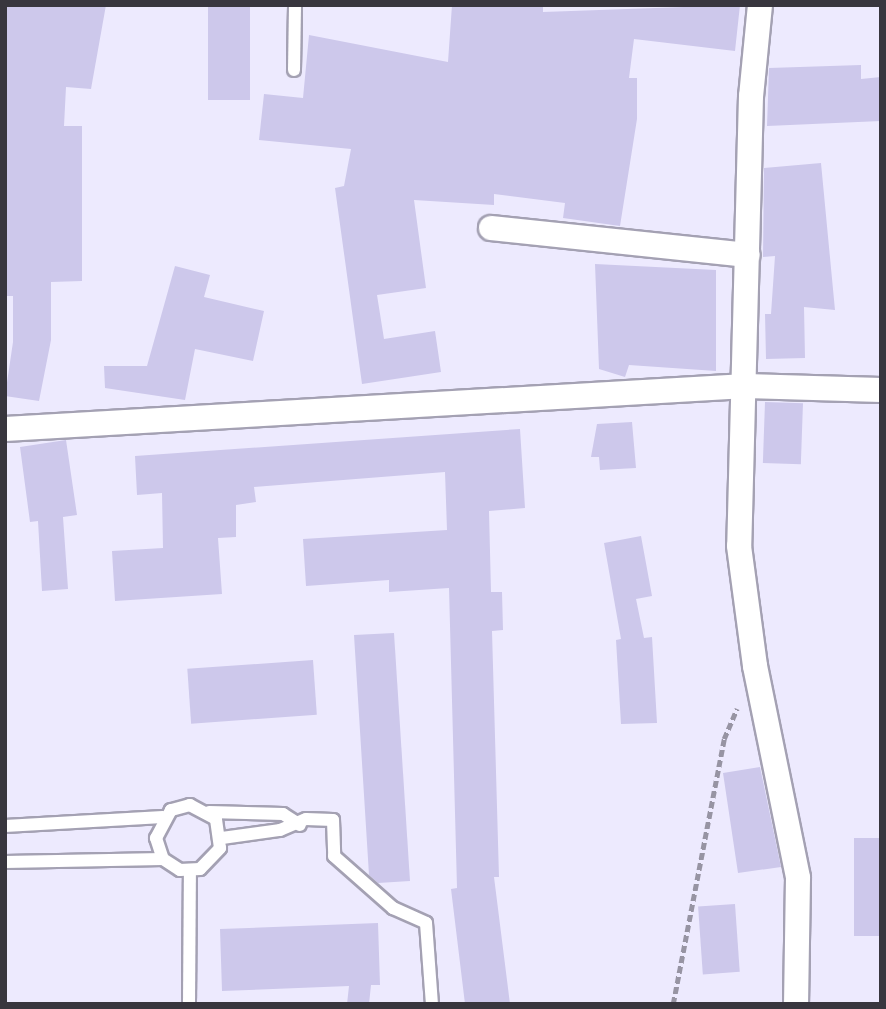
<!DOCTYPE html>
<html>
<head>
<meta charset="utf-8">
<style>
	body { margin:0 }
	#map { position:relative; width:886px; height:1009px; overflow:hidden; background:#edeafe; font-family:"Golos Text",sans-serif }
	div>[style] { position:absolute }
	.building>* { inset:0; background:#cdc8eb; transform-origin:0 0 }
	.path>* { height:4.5px; margin-top:-2.25px; transform-origin:0; background:repeating-linear-gradient(90deg,#9794a3 0 7px,transparent 0 10.5px) }
	.roads { filter:drop-shadow(2px 0 #a4a1b3) drop-shadow(-2px 0 #a4a1b3) drop-shadow(0 2px #a4a1b3) drop-shadow(0 -2px #a4a1b3) }
	.service>* { height:12px; margin:-6px; padding:0 6px; transform-origin:6px; border-radius:6px; background:#fff }
	.minor>* { height:24px; margin:-12px; padding:0 12px; transform-origin:12px; border-radius:12px; background:#fff }
	span { translate:-50% -50%; white-space:nowrap; text-align:center; line-height:1.15; -webkit-text-stroke:5px #fff; paint-order:stroke }
	.frame { position:absolute; inset:0; border:7px solid #38363e; pointer-events:none }
</style>
</head>
<body>
<div id="map">
	<div class="building">
		<i style="clip-path:polygon(5px 5px,106px 5px,91px 89px,66px 87px,64px 126px,82px 126px,82px 281px,51px 282px,51px 340px,39px 401px,5px 396px,13px 342px,13px 296px,5px 296px)"></i>
		<i style="left:208px;top:5px;width:42px;height:95px"></i>
		<i style="clip-path:polygon(452px 5px,543px 5px,543px 12px,740px 5px,735px 51px,634px 39px,629px 78px,637px 78px,637px 119px,620px 226px,563px 218px,565px 203px,494px 194px,494px 205px,414px 200px,426px 288px,377px 295px,384px 339px,435px 331px,441px 372px,362px 384px,335px 188px,344px 186px,351px 149px,259px 140px,264px 94px,303px 98px,309px 35px,448px 62px)"></i>
		<i style="clip-path:polygon(861px 65px,861px 79px,881px 77px,881px 121px,767px 126px,769px 68px)"></i>
		<i style="clip-path:polygon(821px 163px,835px 310px,804px 307px,805px 358px,766px 359px,765px 314px,771px 314px,775px 256px,763px 257px,764px 168px)"></i>
		<i style="clip-path:polygon(595px 264px,716px 270px,716px 371px,629px 365px,625px 377px,599px 369px)"></i>
		<i style="clip-path:polygon(175px 266px,210px 275px,204px 297px,264px 311px,253px 361px,195px 349px,185px 400px,105px 388px,104px 366px,147px 366px)"></i>
		<i style="left:765px;top:402px;width:38px;height:61px;rotate:2deg"></i>
		<i style="clip-path:polygon(632px 422px,636px 468px,600px 470px,599px 457px,591px 457px,597px 424px)"></i>
		<i style="clip-path:polygon(520px 429px,525px 508px,489px 511px,491px 592px,502px 592px,503px 630px,492px 631px,499px 877px,494px 877px,510px 1004px,465px 1004px,451px 889px,457px 888px,449px 588px,389px 592px,389px 580px,306px 586px,303px 539px,447px 530px,445px 472px,254px 487px,256px 502px,236px 505px,236px 537px,218px 538px,222px 594px,115px 601px,112px 551px,163px 548px,162px 493px,137px 495px,135px 456px)"></i>
		<i style="clip-path:polygon(66px 440px,77px 515px,63px 517px,68px 589px,42px 591px,38px 521px,30px 522px,20px 447px)"></i>
		<i style="clip-path:polygon(641px 536px,652px 596px,636px 599px,644px 638px,652px 637px,657px 723px,621px 724px,616px 640px,621px 639px,604px 543px)"></i>
		<i style="clip-path:polygon(394px 633px,410px 881px,378px 883px,369px 875px,354px 635px)"></i>
		<i style="left:313px;top:660px;width:55px;height:126px;rotate:86deg"></i>
		<i style="clip-path:polygon(760px 767px,781px 867px,738px 873px,723px 773px)"></i>
		<i style="left:881px;top:838px;width:98px;height:27px;rotate:90deg"></i>
		<i style="left:735px;top:904px;width:68px;height:37px;rotate:86deg"></i>
		<i style="clip-path:polygon(378px 923px,380px 985px,371px 985px,369px 1004px,347px 1004px,349px 986px,222px 991px,220px 929px)"></i>
	</div>
	<div class="path">
		<i style="left:673px;top:1004px;width:270px;rotate:-79.1deg"></i>
		<i style="left:724px;top:739px;width:33px;rotate:-67deg"></i>
	</div>
	<div class="roads">
		<div class="service">
			<i style="left:294px;top:70px;width:65px;rotate:-89.1deg"></i>
			<i style="left:209px;top:812px;width:74px;rotate:1.5deg"></i>
			<i style="left:283px;top:814px;width:20px;rotate:33deg"></i>
			<i style="left:5px;top:826px;width:158px;rotate:-3.3deg"></i>
			<i style="left:222px;top:838px;width:59px;rotate:-7.9deg"></i>
			<i style="left:280px;top:830px;width:28px;rotate:-23deg"></i>
			<i style="left:306px;top:819px;width:27px;rotate:2deg"></i>
			<i style="left:333px;top:820px;width:36px;rotate:88deg"></i>
			<i style="left:334px;top:856px;width:79px;rotate:41.4deg"></i>
			<i style="left:393px;top:908px;width:36px;rotate:24deg"></i>
			<i style="left:426px;top:923px;width:81px;rotate:85.8deg"></i>
			<i style="left:5px;top:862px;width:158px;rotate:-1.1deg"></i>
			<i style="left:163px;top:859px;width:20px;rotate:33deg"></i>
			<i style="left:180px;top:870px;width:20px;rotate:-3deg"></i>
			<i style="left:200px;top:869px;width:29px;rotate:-46deg"></i>
			<i style="left:220px;top:848px;width:29px;rotate:-98deg"></i>
			<i style="left:216px;top:819px;width:30px;rotate:-152deg"></i>
			<i style="left:190px;top:805px;width:20px;rotate:165deg"></i>
			<i style="left:171px;top:810px;width:32px;rotate:118deg"></i>
			<i style="left:156px;top:838px;width:22px;rotate:72deg"></i>
			<i style="left:189px;top:1004px;width:133px;rotate:-89.6deg"></i>
		</div>
		<div class="minor">
			<i style="left:760px;top:5px;width:91px;rotate:95.6deg"></i>
			<i style="left:751px;top:96px;width:450px;rotate:91.5deg"></i>
			<i style="left:739px;top:546px;width:121px;rotate:82.4deg"></i>
			<i style="left:755px;top:666px;width:216px;rotate:78.5deg"></i>
			<i style="left:798px;top:878px;width:126px;rotate:90.9deg"></i>
			<i style="left:491px;top:228px;width:258px;rotate:6deg"></i>
			<i style="left:5px;top:429px;width:742px;rotate:-3.32deg"></i>
			<i style="left:746px;top:386px;width:135px;rotate:1.7deg"></i>
		</div>
	</div>
	<div class="frame"></div>
</div>
</body>
</html>
